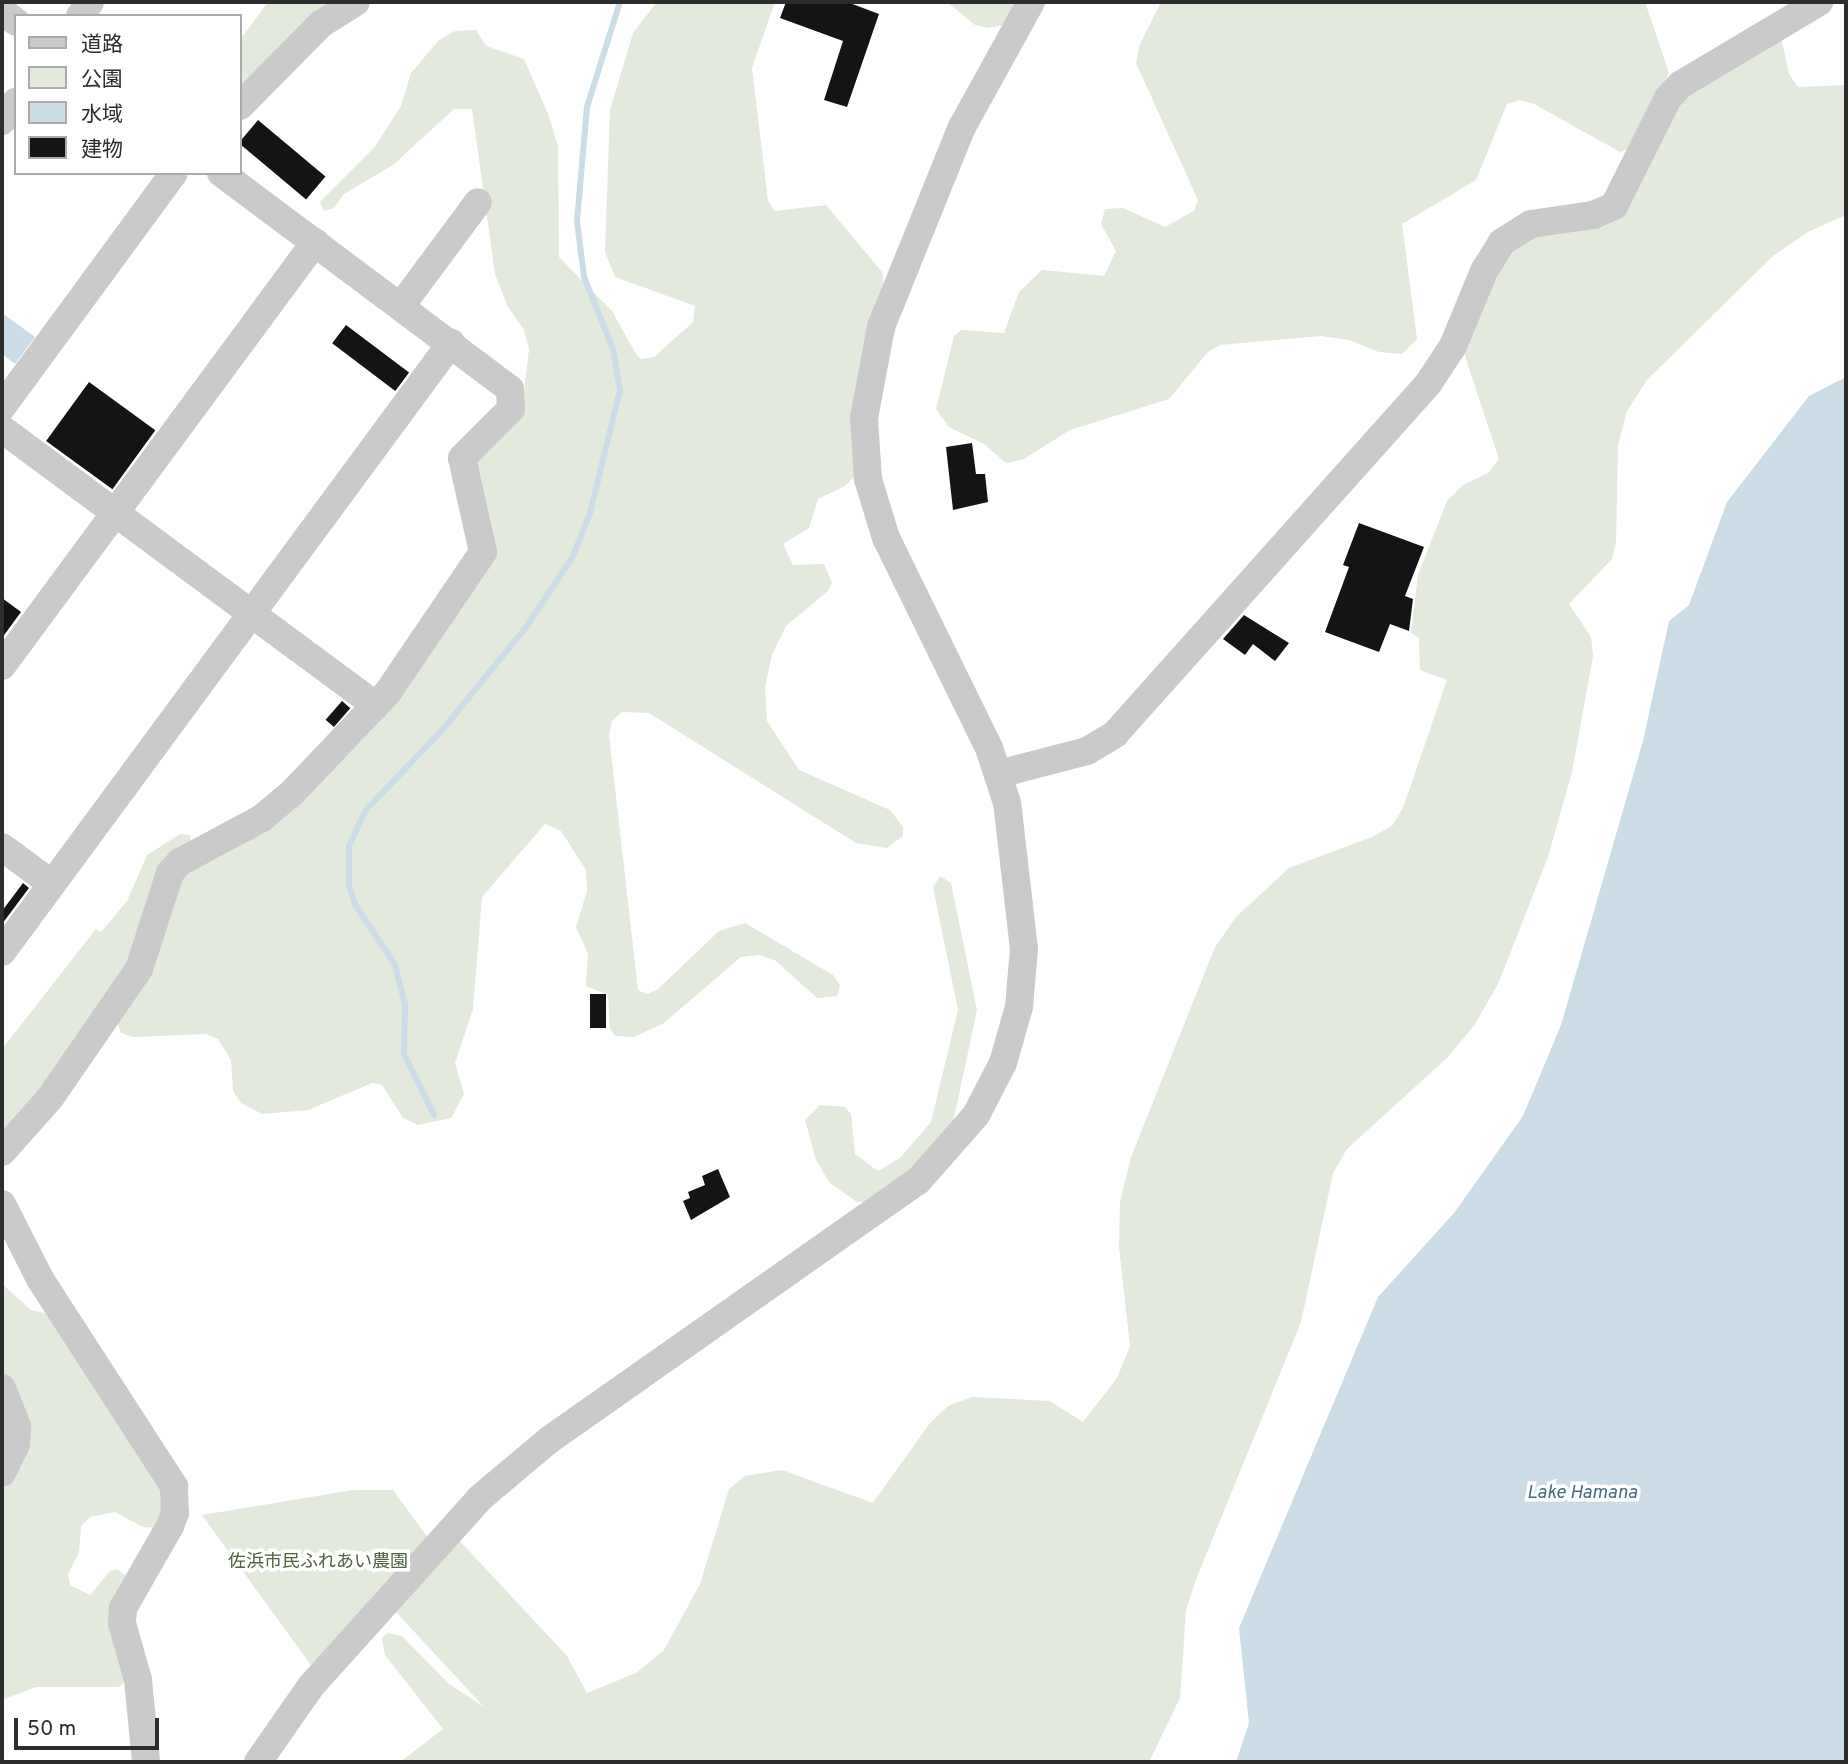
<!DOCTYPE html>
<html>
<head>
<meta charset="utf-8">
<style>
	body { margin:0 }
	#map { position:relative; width:1848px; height:1764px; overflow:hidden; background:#fff; font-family:Overpass,"Noto Sans JP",sans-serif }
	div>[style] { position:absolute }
	.green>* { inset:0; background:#e3e9dd }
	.water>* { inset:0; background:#cbdce6 }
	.stream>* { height:6px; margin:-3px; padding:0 3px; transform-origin:3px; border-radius:3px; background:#cbdce6 }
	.building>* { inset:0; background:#141414; transform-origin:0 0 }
	.minor>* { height:28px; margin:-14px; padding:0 14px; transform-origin:14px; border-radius:14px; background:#cacaca }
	span { translate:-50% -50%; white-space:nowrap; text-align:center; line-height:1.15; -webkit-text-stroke:7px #fff; paint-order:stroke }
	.park-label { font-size:18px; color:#516341 }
	.water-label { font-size:19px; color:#466d85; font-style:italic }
	.frame { position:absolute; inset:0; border:4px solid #2d2d2d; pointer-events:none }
	.legend { position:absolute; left:14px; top:14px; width:228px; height:161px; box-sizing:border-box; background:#fff; border:2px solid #ababab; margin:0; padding:9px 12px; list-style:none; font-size:21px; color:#2d2d2d }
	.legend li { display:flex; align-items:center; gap:14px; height:35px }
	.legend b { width:35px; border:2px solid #ababab }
	.scale { position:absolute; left:14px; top:1718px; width:145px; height:32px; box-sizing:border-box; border:4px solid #2d2d2d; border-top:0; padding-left:9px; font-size:21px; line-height:24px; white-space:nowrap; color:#2d2d2d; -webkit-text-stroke:5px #fff; paint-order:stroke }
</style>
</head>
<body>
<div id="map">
	<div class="green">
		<i style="clip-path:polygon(268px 2px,339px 2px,240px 94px,240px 40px)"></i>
		<i style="clip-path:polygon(657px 2px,775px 2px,752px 68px,768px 201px,775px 211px,826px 205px,882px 272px,884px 286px,856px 475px,845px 486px,818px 499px,809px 528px,783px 544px,793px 565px,824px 564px,832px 583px,828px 591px,786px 626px,772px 655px,765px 687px,767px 721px,799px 770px,890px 810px,903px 827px,903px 836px,887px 848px,856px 843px,649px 713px,622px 712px,612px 721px,609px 735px,638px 990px,647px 994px,657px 990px,719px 931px,745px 923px,833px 975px,840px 985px,837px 996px,817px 998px,776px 961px,760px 955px,741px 957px,664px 1023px,634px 1037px,615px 1036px,610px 1029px,608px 995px,586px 986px,588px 954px,576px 927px,587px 891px,586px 870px,561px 831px,545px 824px,482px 897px,473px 1009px,455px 1063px,464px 1094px,451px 1118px,418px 1125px,403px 1118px,382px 1085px,372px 1083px,308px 1110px,262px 1114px,241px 1103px,233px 1091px,231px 1060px,218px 1039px,206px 1034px,133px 1037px,121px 1033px,116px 1021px,177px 877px,265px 825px,487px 559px,472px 468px,523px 401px,529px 349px,524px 330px,508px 307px,495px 274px,472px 109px,454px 109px,393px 165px,344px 194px,334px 208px,324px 211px,320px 202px,374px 148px,401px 106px,411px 73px,439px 40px,455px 31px,476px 30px,486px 46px,524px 59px,548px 114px,558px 146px,559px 257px,612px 311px,636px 354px,641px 359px,654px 357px,693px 322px,695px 306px,615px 277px,605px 252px,610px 110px,633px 33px)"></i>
		<i style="clip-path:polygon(947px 2px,1019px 2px,1002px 25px,989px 28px,975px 25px)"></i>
		<i style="clip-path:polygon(1161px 2px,1645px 2px,1669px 73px,1631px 148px,1620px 152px,1534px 104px,1519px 100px,1507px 104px,1476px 180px,1402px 224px,1417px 339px,1402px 354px,1379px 352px,1349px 340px,1321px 336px,1220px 345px,1208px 352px,1169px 399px,1070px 430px,1024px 459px,1006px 463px,984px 444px,949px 427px,936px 409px,954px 336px,961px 330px,1004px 333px,1019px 292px,1042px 270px,1104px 276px,1116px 251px,1101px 224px,1105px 209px,1123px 208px,1165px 227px,1194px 211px,1198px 200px,1136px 63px,1140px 44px)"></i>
		<i style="clip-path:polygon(1776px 38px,1782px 41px,1789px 74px,1798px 87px,1846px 85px,1846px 215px,1808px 232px,1773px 256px,1647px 380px,1627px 411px,1618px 445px,1616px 542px,1612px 559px,1569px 604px,1591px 637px,1593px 656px,1572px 772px,1548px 857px,1498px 984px,1475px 1024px,1449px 1056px,1347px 1149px,1333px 1173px,1301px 1322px,1195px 1582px,1186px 1611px,1180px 1698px,1149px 1762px,400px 1762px,443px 1729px,385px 1655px,382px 1638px,387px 1633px,402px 1636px,449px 1684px,484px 1707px,393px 1609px,457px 1538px,567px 1656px,587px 1693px,636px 1673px,664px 1650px,700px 1584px,729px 1489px,745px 1476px,782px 1470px,873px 1503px,930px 1423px,948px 1406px,972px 1397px,1050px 1401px,1083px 1422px,1117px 1378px,1130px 1346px,1119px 1247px,1120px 1202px,1131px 1157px,1215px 947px,1236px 917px,1289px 868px,1372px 837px,1392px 826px,1403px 808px,1447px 680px,1420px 670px,1419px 638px,1411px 633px,1418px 575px,1447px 501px,1463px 485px,1488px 473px,1499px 459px,1465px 356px,1465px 342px,1491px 274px,1520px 238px,1594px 222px,1674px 102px)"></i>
		<i style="clip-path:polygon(180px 834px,190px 835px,191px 844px,141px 947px,2px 1141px,2px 1049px,96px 929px,101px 932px,127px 901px,147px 855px)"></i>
		<i style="clip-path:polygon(940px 876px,951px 883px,977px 1010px,954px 1118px,933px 1153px,866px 1202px,857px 1202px,830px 1183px,816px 1160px,805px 1120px,820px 1105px,845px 1107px,851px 1114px,855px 1154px,878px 1171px,900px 1158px,931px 1122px,958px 1010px,933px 887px)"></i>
		<i style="clip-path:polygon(2px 1284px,31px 1310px,53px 1315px,166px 1488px,158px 1528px,143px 1527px,115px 1512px,90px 1517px,81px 1526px,79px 1552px,68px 1574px,70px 1585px,90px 1595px,110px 1571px,117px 1569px,127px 1577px,127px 1680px,119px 1687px,36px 1687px,2px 1700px,2px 1486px,16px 1465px,2px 1376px)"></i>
		<i style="clip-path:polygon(353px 1490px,393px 1490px,429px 1539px,313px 1668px,202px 1515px)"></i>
	</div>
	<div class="water">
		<i style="clip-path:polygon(2px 313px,35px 337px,15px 364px,2px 354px)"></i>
		<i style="clip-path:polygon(1846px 377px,1846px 1762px,1236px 1762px,1249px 1723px,1239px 1628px,1378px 1297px,1454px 1213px,1523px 1116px,1561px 1025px,1643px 741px,1669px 621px,1689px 605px,1727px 502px,1809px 396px)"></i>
	</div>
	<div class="stream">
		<i style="left:434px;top:1115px;width:68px;rotate:-116.2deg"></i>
		<i style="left:404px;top:1054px;width:49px;rotate:-88.8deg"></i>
		<i style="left:405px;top:1005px;width:41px;rotate:-104deg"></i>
		<i style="left:395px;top:965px;width:73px;rotate:-123.3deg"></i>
		<i style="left:355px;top:904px;width:20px;rotate:-108deg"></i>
		<i style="left:349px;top:885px;width:39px;rotate:-90deg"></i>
		<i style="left:349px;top:846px;width:38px;rotate:-65deg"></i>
		<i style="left:365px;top:811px;width:115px;rotate:-46.4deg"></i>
		<i style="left:444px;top:728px;width:132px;rotate:-50.9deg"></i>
		<i style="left:527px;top:626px;width:84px;rotate:-56.7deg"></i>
		<i style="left:573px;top:556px;width:46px;rotate:-68.4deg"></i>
		<i style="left:590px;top:513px;width:127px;rotate:-76.3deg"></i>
		<i style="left:620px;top:390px;width:42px;rotate:-99.7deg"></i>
		<i style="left:613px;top:349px;width:78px;rotate:-111.9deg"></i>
		<i style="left:584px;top:277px;width:56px;rotate:-97.1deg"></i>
		<i style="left:577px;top:221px;width:114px;rotate:-85deg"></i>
		<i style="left:587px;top:107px;width:110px;rotate:-72.6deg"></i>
	</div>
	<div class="building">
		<i style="clip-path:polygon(786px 2px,847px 2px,879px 14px,847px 107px,824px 100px,843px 41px,780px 18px)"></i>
		<i style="left:258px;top:120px;width:88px;height:30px;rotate:40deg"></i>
		<i style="left:346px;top:325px;width:79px;height:23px;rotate:37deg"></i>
		<i style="left:89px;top:382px;width:82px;height:73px;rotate:36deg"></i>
		<i style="clip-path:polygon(972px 443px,976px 474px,985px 474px,988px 502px,953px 510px,946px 447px)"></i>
		<i style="clip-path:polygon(1359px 523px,1424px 547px,1405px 596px,1413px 599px,1409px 631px,1390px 624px,1379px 652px,1325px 632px,1349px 567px,1343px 565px)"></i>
		<i style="clip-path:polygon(2px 598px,21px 612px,2px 638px)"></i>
		<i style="clip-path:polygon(1244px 615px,1289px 643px,1275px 661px,1253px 644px,1245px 655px,1223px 639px)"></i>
		<i style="left:342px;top:701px;width:11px;height:25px;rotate:41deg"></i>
		<i style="clip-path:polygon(23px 883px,29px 888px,2px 924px,2px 911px)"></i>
		<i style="left:590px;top:994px;width:16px;height:34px"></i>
		<i style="clip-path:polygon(718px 1169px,730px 1197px,691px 1220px,683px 1201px,690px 1198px,688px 1192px,705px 1185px,702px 1176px)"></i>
	</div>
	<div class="minor">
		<i style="left:2px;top:11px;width:18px;rotate:38deg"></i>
		<i style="left:80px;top:16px;width:17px;rotate:-54deg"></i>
		<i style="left:240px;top:106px;width:115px;rotate:-45.4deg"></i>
		<i style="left:321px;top:24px;width:41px;rotate:-32.2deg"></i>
		<i style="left:2px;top:121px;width:24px;rotate:-54deg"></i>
		<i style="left:401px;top:306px;width:129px;rotate:-53.5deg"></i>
		<i style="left:2px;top:407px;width:290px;rotate:-53.7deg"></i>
		<i style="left:2px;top:429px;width:465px;rotate:36.5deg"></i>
		<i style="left:2px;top:666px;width:527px;rotate:-53.56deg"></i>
		<i style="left:999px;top:774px;width:91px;rotate:-14.6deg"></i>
		<i style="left:1087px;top:751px;width:33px;rotate:-31deg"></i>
		<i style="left:1115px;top:734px;width:470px;rotate:-48.2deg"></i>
		<i style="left:1428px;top:384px;width:45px;rotate:-56.7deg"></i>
		<i style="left:1453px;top:346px;width:81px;rotate:-67.5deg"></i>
		<i style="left:1484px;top:271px;width:34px;rotate:-58deg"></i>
		<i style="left:1502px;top:242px;width:34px;rotate:-32deg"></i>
		<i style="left:1531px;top:224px;width:63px;rotate:-8.3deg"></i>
		<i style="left:1593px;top:215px;width:23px;rotate:-23deg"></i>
		<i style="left:1614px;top:206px;width:121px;rotate:-63.4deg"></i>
		<i style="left:1668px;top:98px;width:18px;rotate:-47deg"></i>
		<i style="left:1680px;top:85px;width:162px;rotate:-30.8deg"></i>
		<i style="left:2px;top:847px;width:62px;rotate:36.5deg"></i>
		<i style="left:2px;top:952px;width:757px;rotate:-53.6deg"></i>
		<i style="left:2px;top:1152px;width:72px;rotate:-48.4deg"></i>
		<i style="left:50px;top:1098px;width:157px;rotate:-55.4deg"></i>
		<i style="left:139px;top:969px;width:101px;rotate:-72.1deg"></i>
		<i style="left:170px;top:873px;width:15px;rotate:-48deg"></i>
		<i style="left:180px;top:862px;width:93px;rotate:-28.2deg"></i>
		<i style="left:262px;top:818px;width:38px;rotate:-40deg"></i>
		<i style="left:291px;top:794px;width:141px;rotate:-46.4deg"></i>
		<i style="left:388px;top:692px;width:169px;rotate:-55.8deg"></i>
		<i style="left:483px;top:552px;width:96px;rotate:-102.6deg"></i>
		<i style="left:462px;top:458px;width:69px;rotate:-45deg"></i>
		<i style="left:511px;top:409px;width:20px;rotate:-93deg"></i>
		<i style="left:510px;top:389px;width:361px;rotate:-143.2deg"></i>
		<i style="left:2px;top:1204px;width:84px;rotate:63.1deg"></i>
		<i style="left:40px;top:1279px;width:247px;rotate:57.1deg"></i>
		<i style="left:174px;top:1486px;width:27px;rotate:88deg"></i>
		<i style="left:175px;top:1513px;width:14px;rotate:111deg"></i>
		<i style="left:170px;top:1526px;width:95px;rotate:119.8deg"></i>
		<i style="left:123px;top:1608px;width:15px;rotate:94deg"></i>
		<i style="left:122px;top:1623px;width:59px;rotate:74.3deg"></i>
		<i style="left:138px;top:1680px;width:82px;rotate:84.4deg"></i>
		<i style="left:2px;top:1388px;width:41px;rotate:68.5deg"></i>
		<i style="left:17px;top:1426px;width:18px;rotate:93deg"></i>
		<i style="left:16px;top:1444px;width:32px;rotate:116deg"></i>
		<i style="left:258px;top:1762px;width:93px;rotate:-55.1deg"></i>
		<i style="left:311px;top:1686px;width:253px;rotate:-48deg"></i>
		<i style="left:480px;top:1498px;width:90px;rotate:-40deg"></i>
		<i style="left:549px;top:1440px;width:451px;rotate:-35.1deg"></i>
		<i style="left:918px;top:1181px;width:88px;rotate:-48.7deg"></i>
		<i style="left:976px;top:1115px;width:59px;rotate:-62.6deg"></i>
		<i style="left:1003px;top:1063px;width:58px;rotate:-74.1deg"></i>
		<i style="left:1019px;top:1007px;width:58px;rotate:-85.1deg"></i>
		<i style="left:1024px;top:949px;width:147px;rotate:-96.6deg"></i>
		<i style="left:1007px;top:803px;width:58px;rotate:-108.1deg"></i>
		<i style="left:989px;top:748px;width:234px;rotate:-116.1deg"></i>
		<i style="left:886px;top:538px;width:62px;rotate:-107deg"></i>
		<i style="left:868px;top:479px;width:61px;rotate:-93.8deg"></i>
		<i style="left:864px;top:418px;width:93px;rotate:-79.4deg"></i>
		<i style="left:881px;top:327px;width:216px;rotate:-68deg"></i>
		<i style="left:962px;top:127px;width:143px;rotate:-61.1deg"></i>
	</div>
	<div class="park-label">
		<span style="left:318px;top:1563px">佐浜市民ふれあい農園</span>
	</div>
	<div class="water-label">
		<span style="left:1582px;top:1494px">Lake Hamana</span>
	</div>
	<div class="frame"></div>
	<ul class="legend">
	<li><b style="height:9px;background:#cacaca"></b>道路</li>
	<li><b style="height:19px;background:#e3e9dd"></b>公園</li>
	<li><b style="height:19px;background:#cbdce6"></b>水域</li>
	<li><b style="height:19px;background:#141414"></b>建物</li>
	</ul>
	<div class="scale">50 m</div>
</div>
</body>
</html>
